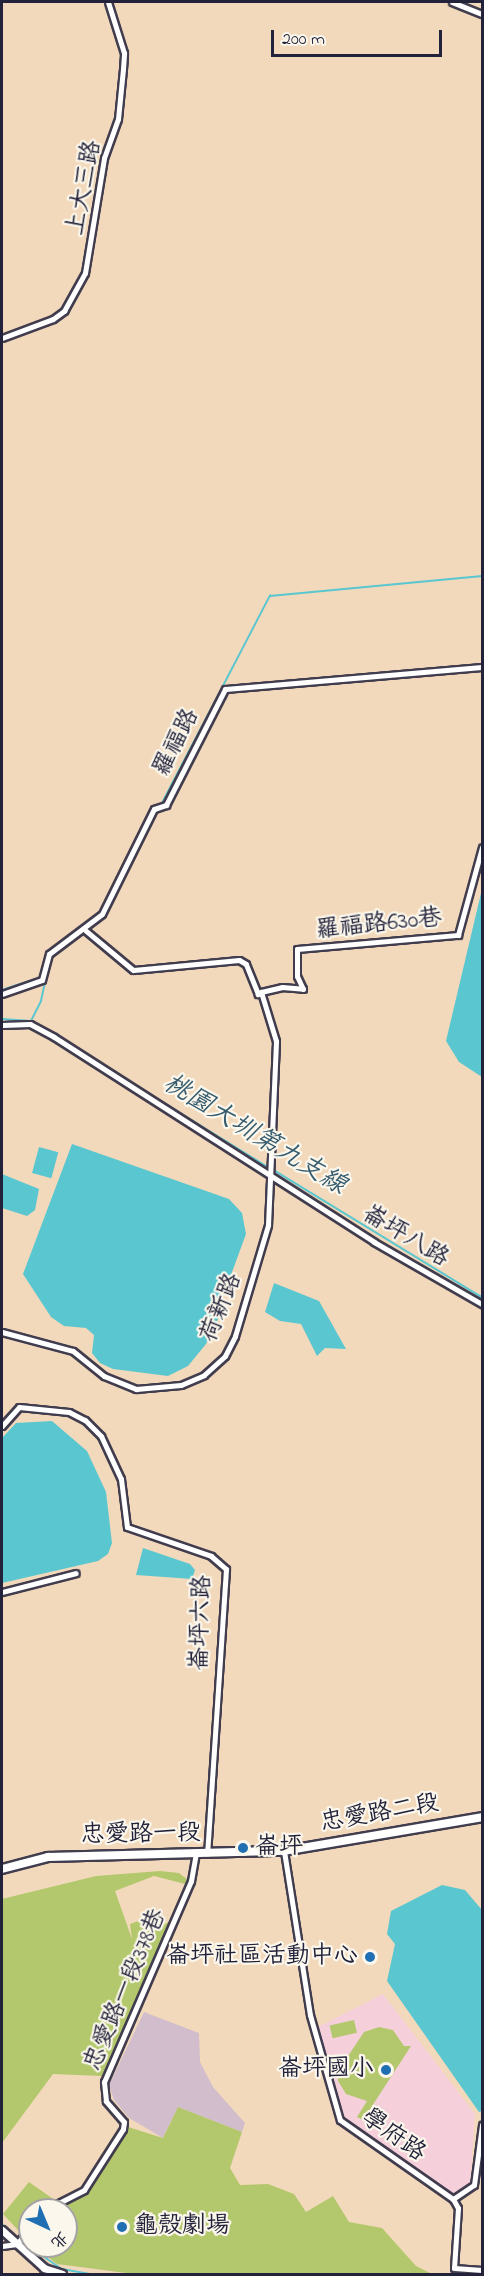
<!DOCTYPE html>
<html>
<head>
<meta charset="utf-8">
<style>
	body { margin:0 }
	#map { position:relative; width:484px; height:2276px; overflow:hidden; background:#f3d9bb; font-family:"Indie Flower","LXGW WenKai TC",sans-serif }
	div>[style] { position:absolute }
	.built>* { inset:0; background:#f5cfda }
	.industrial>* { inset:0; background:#d1bdcb }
	.green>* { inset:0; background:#b3c86c; transform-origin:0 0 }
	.water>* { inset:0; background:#5ac7d0; transform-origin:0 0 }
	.stream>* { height:1.5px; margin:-0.75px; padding:0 0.75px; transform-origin:0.75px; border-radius:0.75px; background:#5ac7d0 }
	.roads { filter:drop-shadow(2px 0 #413d4e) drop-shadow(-2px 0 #413d4e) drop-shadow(0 2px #413d4e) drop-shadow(0 -2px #413d4e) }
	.minor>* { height:5px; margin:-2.5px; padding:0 2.5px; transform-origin:2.5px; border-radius:2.5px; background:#fff }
	.tertiary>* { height:7px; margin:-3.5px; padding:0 3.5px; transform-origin:3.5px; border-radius:3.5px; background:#fff }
	.secondary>* { height:8px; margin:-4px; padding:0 4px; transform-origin:4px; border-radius:4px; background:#fff }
	.dots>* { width:16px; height:16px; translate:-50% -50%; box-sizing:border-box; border:3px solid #fbf7ec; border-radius:50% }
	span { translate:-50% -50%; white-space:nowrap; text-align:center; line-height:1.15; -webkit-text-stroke:4.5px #fbf7ec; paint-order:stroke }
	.street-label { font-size:24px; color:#22223b }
	.poi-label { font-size:24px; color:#22223b }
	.left { translate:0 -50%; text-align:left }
	.right { translate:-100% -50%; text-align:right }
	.water-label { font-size:26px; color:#365c6f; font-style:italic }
	.frame { position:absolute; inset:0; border:3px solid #22223b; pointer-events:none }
	.north { position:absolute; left:18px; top:2198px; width:60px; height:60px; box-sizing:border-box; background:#fbf7ec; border:2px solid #a4a2a5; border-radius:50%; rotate:136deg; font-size:16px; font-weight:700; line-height:24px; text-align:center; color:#22223b }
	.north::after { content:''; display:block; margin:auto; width:21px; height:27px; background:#1f6fb2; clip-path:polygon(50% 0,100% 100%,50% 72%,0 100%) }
	.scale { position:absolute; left:271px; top:30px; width:171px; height:27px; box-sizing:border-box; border:3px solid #22223b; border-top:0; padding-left:8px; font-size:18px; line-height:21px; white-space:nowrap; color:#22223b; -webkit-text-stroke:4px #fbf7ec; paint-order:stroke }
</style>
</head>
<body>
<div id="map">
	<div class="built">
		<i style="clip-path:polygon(383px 1994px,475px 2114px,470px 2185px,463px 2193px,450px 2194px,352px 2128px,342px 2114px,318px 2027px)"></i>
	</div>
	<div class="industrial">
		<i style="clip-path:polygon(144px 2012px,199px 2033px,200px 2062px,213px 2087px,245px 2123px,242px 2132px,178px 2107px,163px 2138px,129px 2118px,114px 2100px,109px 2085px)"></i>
	</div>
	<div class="green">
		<i style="clip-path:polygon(160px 1871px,179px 1873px,188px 1880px,185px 1884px,154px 1876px,115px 1891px,132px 1939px,130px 1924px,141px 1920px,146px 1932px,169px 1922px,102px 2076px,53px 2074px,2px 2143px,2px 1899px,96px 1876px)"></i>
		<i style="left:354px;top:2020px;width:13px;height:25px;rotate:77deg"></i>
		<i style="clip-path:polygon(379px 2027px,393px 2030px,404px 2046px,411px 2046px,363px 2120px,357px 2117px,367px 2101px,346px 2094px,338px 2081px,338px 2071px,364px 2032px)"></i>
		<i style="clip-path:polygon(178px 2107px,242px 2132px,230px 2168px,240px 2185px,268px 2184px,294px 2194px,306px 2212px,333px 2196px,349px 2222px,382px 2228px,416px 2266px,432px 2274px,134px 2274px,57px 2264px,34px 2246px,66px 2246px,66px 2210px,30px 2210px,30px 2243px,3px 2214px,29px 2182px,59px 2203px,85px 2192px,128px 2127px,163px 2138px)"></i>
	</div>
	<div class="water">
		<i style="clip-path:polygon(482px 889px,482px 1077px,459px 1062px,446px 1041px)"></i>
		<i style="clip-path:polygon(72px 1144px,229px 1199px,242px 1213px,246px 1234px,220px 1305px,220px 1315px,206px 1344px,188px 1366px,168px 1376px,113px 1369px,100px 1363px,92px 1353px,94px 1335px,86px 1328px,64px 1326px,51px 1317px,23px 1274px)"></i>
		<i style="left:39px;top:1147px;width:20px;height:27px;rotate:15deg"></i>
		<i style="clip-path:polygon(2px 1174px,39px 1189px,35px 1210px,27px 1216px,2px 1208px)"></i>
		<i style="clip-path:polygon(274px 1283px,319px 1301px,346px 1349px,325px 1348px,317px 1356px,301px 1324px,280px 1321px,265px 1312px)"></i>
		<i style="clip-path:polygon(52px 1421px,87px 1451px,106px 1492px,112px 1543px,108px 1554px,98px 1561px,2px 1583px,2px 1438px,16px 1423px)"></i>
		<i style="clip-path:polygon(143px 1548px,190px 1564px,195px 1570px,192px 1579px,136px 1575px)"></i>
		<i style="clip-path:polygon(442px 1885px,465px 1890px,482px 1910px,482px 2111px,479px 2112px,387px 1981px,395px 1944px,387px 1934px,391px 1911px)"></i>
	</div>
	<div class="stream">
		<i style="left:161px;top:805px;width:236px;rotate:-62.5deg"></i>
		<i style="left:270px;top:596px;width:213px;rotate:-5.4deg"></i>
		<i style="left:128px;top:868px;width:67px;rotate:-62.3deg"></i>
		<i style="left:2px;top:990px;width:35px;rotate:-18deg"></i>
		<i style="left:2px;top:1019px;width:29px;rotate:4deg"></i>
		<i style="left:31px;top:1021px;width:17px;rotate:31deg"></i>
		<i style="left:31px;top:1021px;width:22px;rotate:-63deg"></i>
		<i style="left:41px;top:1001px;width:43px;rotate:-77.9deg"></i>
		<i style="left:50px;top:959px;width:65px;rotate:-38.8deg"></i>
		<i style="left:88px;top:1056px;width:211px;rotate:31.7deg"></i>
		<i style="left:272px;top:1169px;width:246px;rotate:31.4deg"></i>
		<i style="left:2px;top:2224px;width:23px;rotate:41deg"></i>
		<i style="left:23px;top:2242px;width:47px;rotate:34.7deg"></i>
		<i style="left:62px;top:2269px;width:28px;rotate:10deg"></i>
	</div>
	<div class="roads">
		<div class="minor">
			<i style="left:452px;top:2px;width:32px;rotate:22deg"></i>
			<i style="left:2px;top:338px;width:54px;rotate:-20.4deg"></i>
			<i style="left:53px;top:319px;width:14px;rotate:-36deg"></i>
			<i style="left:64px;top:311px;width:43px;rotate:-61.1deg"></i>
			<i style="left:85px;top:273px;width:117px;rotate:-80.6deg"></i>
			<i style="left:104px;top:158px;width:41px;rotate:-70.3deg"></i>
			<i style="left:118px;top:119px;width:50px;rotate:-84.3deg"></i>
			<i style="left:123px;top:69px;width:16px;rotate:-86deg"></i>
			<i style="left:124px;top:53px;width:53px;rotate:-107.4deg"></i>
			<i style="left:261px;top:992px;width:22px;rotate:-13deg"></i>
			<i style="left:282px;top:987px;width:21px;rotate:5deg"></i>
			<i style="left:303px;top:989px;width:14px;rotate:-115deg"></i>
			<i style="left:297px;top:976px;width:27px;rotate:-90deg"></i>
			<i style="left:297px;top:949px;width:162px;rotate:-5deg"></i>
			<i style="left:458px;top:935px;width:91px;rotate:-74.7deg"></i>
			<i style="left:2px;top:994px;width:42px;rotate:-19.3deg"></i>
			<i style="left:42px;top:980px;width:27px;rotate:-75deg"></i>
			<i style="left:49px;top:954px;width:66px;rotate:-37deg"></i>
			<i style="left:102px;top:914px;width:117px;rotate:-63.7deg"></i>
			<i style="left:154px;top:809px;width:13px;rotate:-18deg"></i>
			<i style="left:166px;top:805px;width:130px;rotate:-63deg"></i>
			<i style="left:225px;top:689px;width:258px;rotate:-4.9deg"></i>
			<i style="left:2px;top:1025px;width:28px;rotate:-2deg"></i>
			<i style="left:30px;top:1024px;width:27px;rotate:28deg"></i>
			<i style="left:54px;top:1037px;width:380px;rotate:32.6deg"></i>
			<i style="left:374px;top:1242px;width:125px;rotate:29.9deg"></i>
			<i style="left:2px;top:1332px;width:73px;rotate:15deg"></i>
			<i style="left:73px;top:1351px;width:40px;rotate:39deg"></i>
			<i style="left:104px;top:1376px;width:35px;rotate:22deg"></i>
			<i style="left:136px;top:1389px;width:45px;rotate:-5.1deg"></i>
			<i style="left:181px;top:1385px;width:25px;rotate:-23deg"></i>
			<i style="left:204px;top:1375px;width:28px;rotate:-42deg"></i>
			<i style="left:225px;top:1356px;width:22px;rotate:-63deg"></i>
			<i style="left:235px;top:1336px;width:116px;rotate:-73.4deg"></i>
			<i style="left:268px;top:1225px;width:184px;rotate:-87.5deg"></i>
			<i style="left:276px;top:1041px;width:51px;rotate:-107deg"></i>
			<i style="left:261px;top:992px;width:4px;rotate:146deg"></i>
			<i style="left:258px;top:994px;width:32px;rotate:-112deg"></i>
			<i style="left:246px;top:964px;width:8px;rotate:-150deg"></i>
			<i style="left:239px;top:960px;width:106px;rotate:174.6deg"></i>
			<i style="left:133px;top:970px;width:62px;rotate:-140.2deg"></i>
			<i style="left:2px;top:1426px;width:25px;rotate:-48deg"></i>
			<i style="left:19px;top:1407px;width:50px;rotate:5.7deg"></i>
			<i style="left:69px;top:1412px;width:18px;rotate:27deg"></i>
			<i style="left:85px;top:1420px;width:23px;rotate:45deg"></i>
			<i style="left:101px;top:1436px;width:47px;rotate:65.1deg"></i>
			<i style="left:121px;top:1479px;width:48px;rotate:82.9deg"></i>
			<i style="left:127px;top:1527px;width:89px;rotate:19deg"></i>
			<i style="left:211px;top:1556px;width:20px;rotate:41deg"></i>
			<i style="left:226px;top:1569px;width:285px;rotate:93.8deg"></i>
			<i style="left:2px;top:1592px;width:76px;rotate:-14.4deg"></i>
			<i style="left:284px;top:1851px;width:166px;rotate:81deg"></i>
			<i style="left:310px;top:2015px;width:109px;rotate:74.1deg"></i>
			<i style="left:340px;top:2120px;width:138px;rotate:35deg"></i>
			<i style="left:453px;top:2199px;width:10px;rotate:61deg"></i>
			<i style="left:458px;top:2208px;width:60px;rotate:93.8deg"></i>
			<i style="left:454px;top:2268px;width:28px;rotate:4deg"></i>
			<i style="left:453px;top:2199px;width:25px;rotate:-34deg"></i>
			<i style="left:474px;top:2185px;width:61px;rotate:-82.4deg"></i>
			<i style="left:45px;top:2210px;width:44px;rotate:-27.1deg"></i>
			<i style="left:84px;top:2190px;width:72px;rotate:-57.4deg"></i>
			<i style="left:123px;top:2129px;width:7px;rotate:-82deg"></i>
			<i style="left:124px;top:2122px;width:28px;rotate:-131deg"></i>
			<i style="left:106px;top:2101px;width:19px;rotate:-96deg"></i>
			<i style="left:104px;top:2082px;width:219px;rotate:-66.6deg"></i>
			<i style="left:191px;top:1881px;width:28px;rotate:-80deg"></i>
			<i style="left:2px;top:2246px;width:15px;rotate:-8deg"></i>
			<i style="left:17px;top:2244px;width:21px;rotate:-53deg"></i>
		</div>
		<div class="tertiary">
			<i style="left:2px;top:2230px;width:57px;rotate:42.1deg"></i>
			<i style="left:44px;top:2268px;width:19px;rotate:18deg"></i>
		</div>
		<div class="secondary">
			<i style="left:2px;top:1869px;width:48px;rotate:-14.6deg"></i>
			<i style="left:48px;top:1857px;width:236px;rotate:-1.5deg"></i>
			<i style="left:284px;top:1851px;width:201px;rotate:-9.7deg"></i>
		</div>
	</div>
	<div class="dots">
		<i style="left:243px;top:1848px;background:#1f6fb2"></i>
		<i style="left:370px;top:1957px;background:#1f6fb2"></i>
		<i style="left:386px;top:2070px;background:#1f6fb2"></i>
		<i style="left:122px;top:2227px;background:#1f6fb2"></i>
	</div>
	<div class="street-label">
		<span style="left:85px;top:188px;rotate:-79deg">上大三路</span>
		<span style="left:177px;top:743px;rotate:-63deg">羅福路</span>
		<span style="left:379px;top:925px;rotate:-6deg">羅福路630巷</span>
		<span style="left:405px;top:1237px;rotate:31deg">崙坪八路</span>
		<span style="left:222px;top:1308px;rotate:-68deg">荷新路</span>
		<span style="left:202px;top:1623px;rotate:-88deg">崙坪六路</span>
		<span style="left:380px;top:1814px;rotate:-10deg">忠愛路二段</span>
		<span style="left:141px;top:1835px;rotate:-1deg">忠愛路一段</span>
		<span style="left:126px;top:1990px;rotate:-67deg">忠愛路一段378巷</span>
		<span style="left:393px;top:2136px;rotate:35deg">學府路</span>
	</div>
	<div class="poi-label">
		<span class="left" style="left:255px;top:1848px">崙坪</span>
		<span class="right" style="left:358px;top:1957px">崙坪社區活動中心</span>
		<span class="right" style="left:374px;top:2070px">崙坪國小</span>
		<span class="left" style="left:134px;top:2227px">龜殼劇場</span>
	</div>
	<div class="water-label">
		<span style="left:254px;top:1136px;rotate:31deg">桃園大圳第九支線</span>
	</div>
	<div class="frame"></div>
	<div class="north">北</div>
	<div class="scale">200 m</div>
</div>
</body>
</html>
